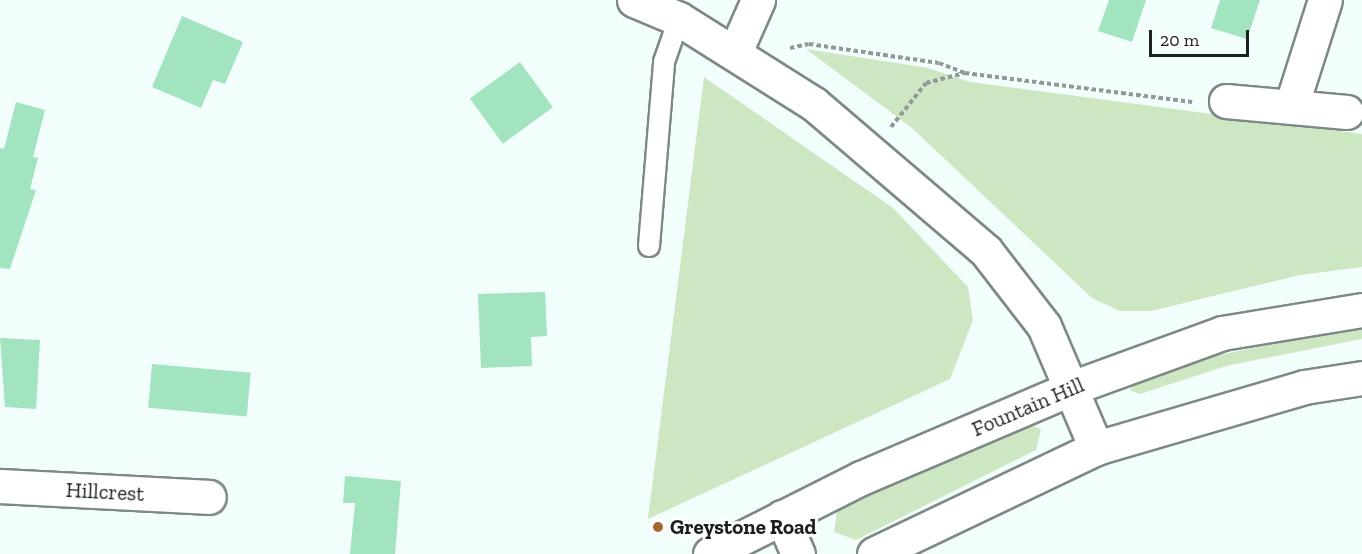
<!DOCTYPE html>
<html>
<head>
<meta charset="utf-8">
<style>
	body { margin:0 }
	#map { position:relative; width:1362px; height:554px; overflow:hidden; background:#f2fefc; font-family:"Zilla Slab",serif }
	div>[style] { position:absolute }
	.green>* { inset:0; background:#cde7c2 }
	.building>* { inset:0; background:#a2e3c0; transform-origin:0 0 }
	.path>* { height:4px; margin-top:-2px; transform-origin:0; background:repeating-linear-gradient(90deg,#919998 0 4.5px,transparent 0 7.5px) }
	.roads { filter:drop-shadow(2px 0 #7e8887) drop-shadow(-2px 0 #7e8887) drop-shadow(0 2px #7e8887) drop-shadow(0 -2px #7e8887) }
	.service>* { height:20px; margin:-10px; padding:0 10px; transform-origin:10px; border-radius:10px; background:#fff }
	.minor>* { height:33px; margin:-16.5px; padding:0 16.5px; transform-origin:16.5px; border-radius:16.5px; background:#fff }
	.tertiary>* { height:33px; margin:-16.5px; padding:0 16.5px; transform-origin:16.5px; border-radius:16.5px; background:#fff }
	.secondary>* { height:33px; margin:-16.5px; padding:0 16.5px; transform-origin:16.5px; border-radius:16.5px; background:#fff }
	.dots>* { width:16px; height:16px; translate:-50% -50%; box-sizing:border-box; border:3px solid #fff; border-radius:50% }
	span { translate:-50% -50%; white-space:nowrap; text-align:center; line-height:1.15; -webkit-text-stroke:6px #fff; paint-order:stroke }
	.street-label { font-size:21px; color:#1b1f1f }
	.poi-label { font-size:21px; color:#1b1f1f; font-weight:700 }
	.left { translate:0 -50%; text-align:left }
	.scale { position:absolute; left:1149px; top:30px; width:100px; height:27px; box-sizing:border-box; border:3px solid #1b1f1f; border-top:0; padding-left:8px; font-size:18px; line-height:21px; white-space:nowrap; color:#1b1f1f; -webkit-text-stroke:4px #fff; paint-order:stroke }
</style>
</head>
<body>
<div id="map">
	<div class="green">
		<i style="clip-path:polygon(806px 49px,928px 68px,970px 82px,1362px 134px,1362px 267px,1300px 275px,1151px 311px,1120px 311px,1092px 298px,912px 128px)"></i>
		<i style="clip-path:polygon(704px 77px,893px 208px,968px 287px,973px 320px,950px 379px,648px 519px)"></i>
		<i style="clip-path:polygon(1362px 325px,1362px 339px,1226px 366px,1140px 394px,1130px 390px,1136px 379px,1219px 355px)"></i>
		<i style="clip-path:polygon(1020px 422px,1041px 429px,1036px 450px,856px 540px,834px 532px,837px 512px)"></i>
	</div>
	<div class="building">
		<i style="clip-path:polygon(1109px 0,1146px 0,1132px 42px,1098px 31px)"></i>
		<i style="clip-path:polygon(1220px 0,1260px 0,1247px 39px,1211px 28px)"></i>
		<i style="clip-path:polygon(182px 16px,243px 42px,225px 84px,213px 80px,201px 108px,152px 87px)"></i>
		<i style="left:520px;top:62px;width:56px;height:62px;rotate:54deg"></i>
		<i style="clip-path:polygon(16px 102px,45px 110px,33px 157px,38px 158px,30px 189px,36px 190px,10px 269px,0 268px,0 148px,4px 149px)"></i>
		<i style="clip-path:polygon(545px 292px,547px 336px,531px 337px,532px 366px,481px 368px,478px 294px)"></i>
		<i style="clip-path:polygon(0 338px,40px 340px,36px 409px,5px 407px)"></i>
		<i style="left:152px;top:364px;width:99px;height:44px;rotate:5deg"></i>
		<i style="clip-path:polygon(345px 476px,401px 481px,395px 554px,350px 554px,355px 503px,343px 503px)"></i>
	</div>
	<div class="path">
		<i style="left:790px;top:48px;width:19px;rotate:-12deg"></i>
		<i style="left:809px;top:44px;width:131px;rotate:8.3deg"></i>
		<i style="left:939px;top:63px;width:28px;rotate:21deg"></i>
		<i style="left:891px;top:127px;width:56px;rotate:-51.5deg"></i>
		<i style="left:926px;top:83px;width:40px;rotate:-14.4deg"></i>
		<i style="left:965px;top:73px;width:229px;rotate:7.3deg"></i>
	</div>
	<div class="roads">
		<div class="service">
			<i style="left:649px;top:246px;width:185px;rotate:-85.3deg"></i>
			<i style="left:664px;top:62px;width:46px;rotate:-70.8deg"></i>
		</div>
		<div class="minor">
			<i style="left:735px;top:52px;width:57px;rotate:-66.1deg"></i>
			<i style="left:1226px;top:101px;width:121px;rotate:5.2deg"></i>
			<i style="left:1291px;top:107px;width:112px;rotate:-72.4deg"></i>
			<i style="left:0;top:486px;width:209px;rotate:3deg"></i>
			<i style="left:782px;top:517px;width:40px;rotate:66.6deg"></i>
		</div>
		<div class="tertiary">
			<i style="left:710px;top:554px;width:169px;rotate:-26.7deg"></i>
			<i style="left:861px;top:478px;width:232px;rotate:-23.1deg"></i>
			<i style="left:874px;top:554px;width:246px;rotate:-25.5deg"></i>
		</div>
		<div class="secondary">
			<i style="left:634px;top:0;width:49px;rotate:22.9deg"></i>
			<i style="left:679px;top:19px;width:160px;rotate:32.2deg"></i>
			<i style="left:814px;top:104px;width:226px;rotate:40.5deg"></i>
			<i style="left:986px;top:251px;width:95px;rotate:52.3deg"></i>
			<i style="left:1044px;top:326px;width:133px;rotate:66.9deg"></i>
			<i style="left:1096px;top:448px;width:217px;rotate:-16.3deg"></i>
			<i style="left:1304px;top:387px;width:59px;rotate:-8.8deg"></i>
			<i style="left:1074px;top:387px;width:158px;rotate:-20deg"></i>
			<i style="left:1222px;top:333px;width:142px;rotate:-9.3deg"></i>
		</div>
	</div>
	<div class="dots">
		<i style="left:658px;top:527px;background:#a4682a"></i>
	</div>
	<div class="street-label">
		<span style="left:1028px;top:407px;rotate:-23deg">Fountain Hill</span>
		<span style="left:105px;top:492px;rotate:3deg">Hillcrest</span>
	</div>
	<div class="poi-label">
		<span class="left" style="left:670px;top:527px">Greystone Road</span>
	</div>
	<div class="scale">20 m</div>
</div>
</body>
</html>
